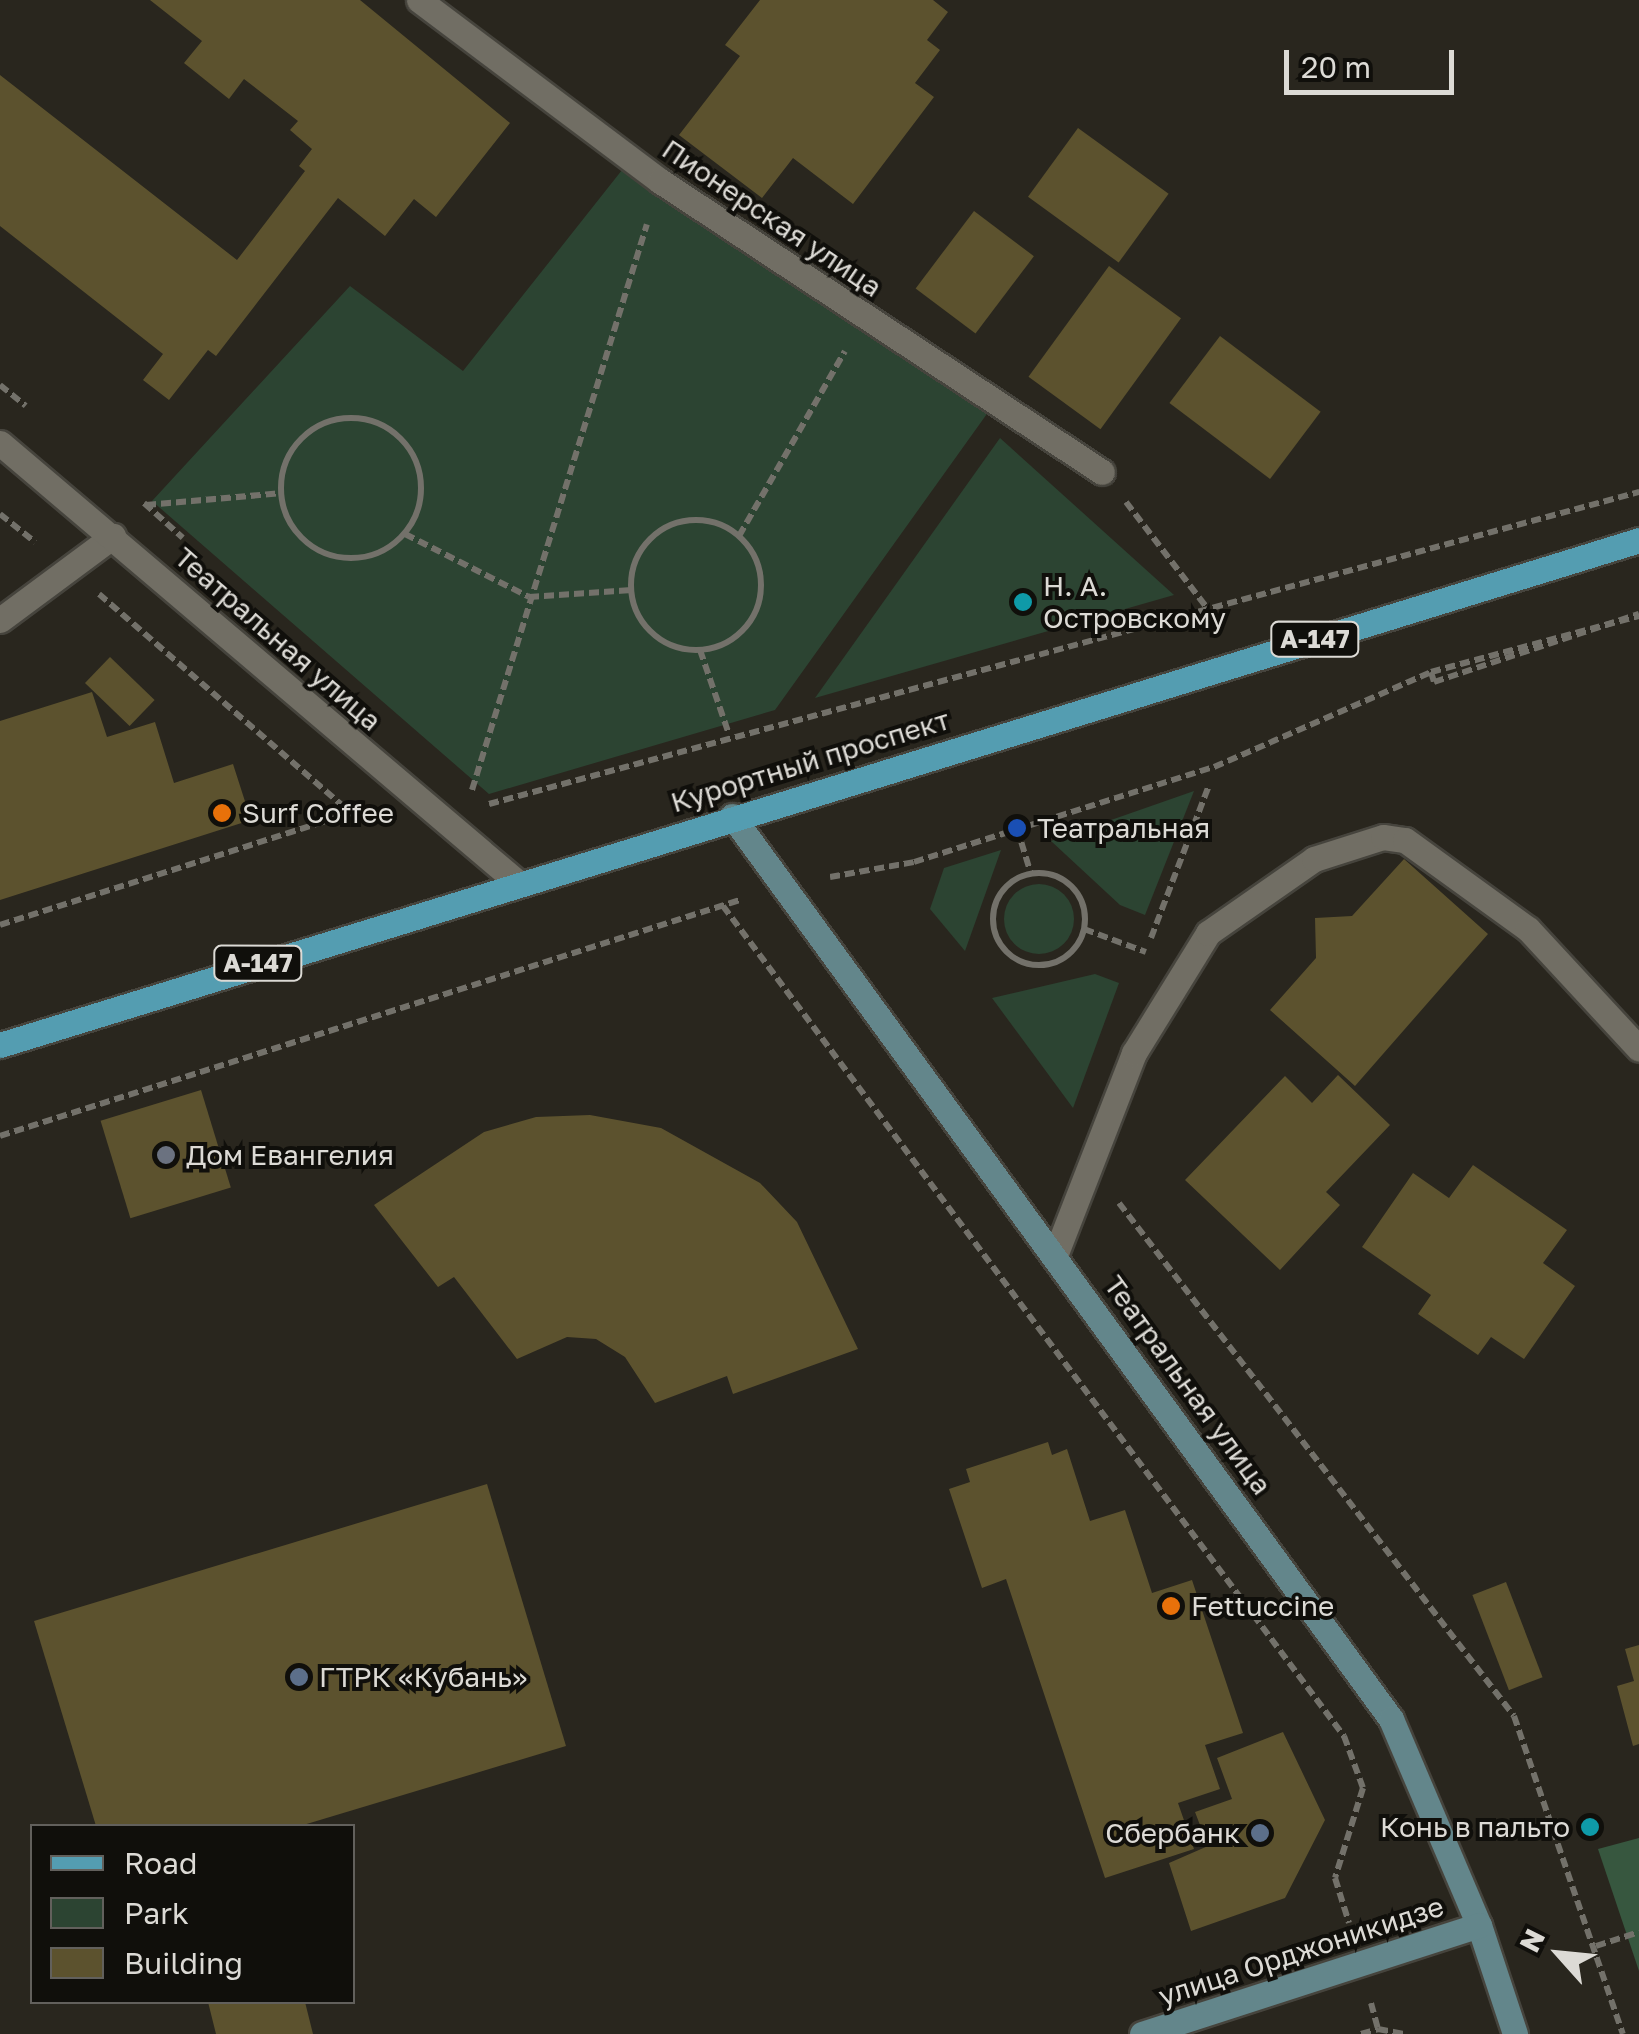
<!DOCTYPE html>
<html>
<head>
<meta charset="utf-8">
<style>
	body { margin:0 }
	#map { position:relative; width:1639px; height:2034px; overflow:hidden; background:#29261e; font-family:"Golos Text",sans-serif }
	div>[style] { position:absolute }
	.green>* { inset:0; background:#2c4432 }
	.round { border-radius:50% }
	.forest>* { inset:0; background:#37573f }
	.building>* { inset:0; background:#5c522e; transform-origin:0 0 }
	.path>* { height:6px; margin-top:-3px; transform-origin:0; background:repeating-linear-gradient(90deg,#73716a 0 10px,transparent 0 15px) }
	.path>.ring { margin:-3px; padding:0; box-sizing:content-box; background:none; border:6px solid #73716a; border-radius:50% }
	.roads { filter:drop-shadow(2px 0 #46443d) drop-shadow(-2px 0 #46443d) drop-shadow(0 2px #46443d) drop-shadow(0 -2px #46443d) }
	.service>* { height:25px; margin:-12.5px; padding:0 12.5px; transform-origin:12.5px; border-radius:12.5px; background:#716e64 }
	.minor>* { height:25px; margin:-12.5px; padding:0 12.5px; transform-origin:12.5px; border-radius:12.5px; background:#716e64 }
	.secondary>* { height:25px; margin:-12.5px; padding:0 12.5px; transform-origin:12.5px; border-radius:12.5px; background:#63868b }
	.primary>* { height:25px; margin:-12.5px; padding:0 12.5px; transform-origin:12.5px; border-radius:12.5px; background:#549db1 }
	.path-bridge>* { height:6px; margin-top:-3px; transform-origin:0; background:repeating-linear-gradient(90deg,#73716a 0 10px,transparent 0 15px) }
	.dots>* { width:28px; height:28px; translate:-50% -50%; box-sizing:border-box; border:5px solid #100f0b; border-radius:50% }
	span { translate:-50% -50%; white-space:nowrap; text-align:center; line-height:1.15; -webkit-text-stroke:8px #100f0b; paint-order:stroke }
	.shield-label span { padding:2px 8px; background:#100f0b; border:2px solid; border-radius:8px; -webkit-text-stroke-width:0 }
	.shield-label { font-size:25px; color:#dcdad5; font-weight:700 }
	.street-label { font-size:28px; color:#dcdad5 }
	.poi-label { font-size:28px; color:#dcdad5 }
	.left { translate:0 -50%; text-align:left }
	.right { translate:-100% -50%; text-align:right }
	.legend { position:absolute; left:30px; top:1824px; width:325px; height:180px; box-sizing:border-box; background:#100f0b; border:2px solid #62605c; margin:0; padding:12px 18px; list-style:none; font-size:30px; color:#dcdad5 }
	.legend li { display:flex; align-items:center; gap:20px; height:50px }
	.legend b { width:50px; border:2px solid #62605c }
	.north { position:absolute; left:1509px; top:1904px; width:100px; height:100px; -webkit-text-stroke:8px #100f0b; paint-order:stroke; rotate:297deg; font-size:28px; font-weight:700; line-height:40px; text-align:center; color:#dcdad5 }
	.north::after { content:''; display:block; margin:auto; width:35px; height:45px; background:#dcdad5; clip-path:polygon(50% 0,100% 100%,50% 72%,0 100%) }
	.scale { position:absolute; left:1284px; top:50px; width:170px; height:45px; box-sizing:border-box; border:5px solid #dcdad5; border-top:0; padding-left:12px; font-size:30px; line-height:35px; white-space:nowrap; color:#dcdad5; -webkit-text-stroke:8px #100f0b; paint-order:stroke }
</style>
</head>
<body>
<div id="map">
	<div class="green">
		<i style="clip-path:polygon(622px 170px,989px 411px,775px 710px,489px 794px,152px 501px,350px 286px,463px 371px)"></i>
		<i style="clip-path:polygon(1000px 438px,1174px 595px,815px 698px)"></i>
		<i style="clip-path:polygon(1194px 791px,1145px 915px,1120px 905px,1051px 841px)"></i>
		<i style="clip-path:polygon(1001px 850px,965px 951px,930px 909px,944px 868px)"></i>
		<i class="round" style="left:1004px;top:884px;width:70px;height:70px"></i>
		<i style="clip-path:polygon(1095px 974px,1119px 983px,1073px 1108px,992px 998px)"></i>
	</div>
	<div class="forest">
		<i style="clip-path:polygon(1639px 1838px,1639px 1971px,1598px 1849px)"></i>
	</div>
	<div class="building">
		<i style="clip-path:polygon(150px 0,360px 0,510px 123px,436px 217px,414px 199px,385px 236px,338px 198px,216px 356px,208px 350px,169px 400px,143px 380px,163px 354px,0 226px,0 75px,237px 260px,305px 171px,299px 166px,312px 149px,290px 130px,298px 121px,244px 79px,229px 99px,184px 63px,202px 41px)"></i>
		<i style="clip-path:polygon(760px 0,933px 0,948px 12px,927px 40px,940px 50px,915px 83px,934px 97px,853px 204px,793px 158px,762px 198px,679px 135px,740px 56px,725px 45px)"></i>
		<i style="left:1078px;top:128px;width:112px;height:85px;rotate:36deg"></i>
		<i style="left:974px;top:211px;width:75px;height:97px;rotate:37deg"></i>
		<i style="left:1109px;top:266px;width:89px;height:137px;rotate:36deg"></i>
		<i style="left:1220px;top:336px;width:126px;height:84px;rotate:37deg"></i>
		<i style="left:110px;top:657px;width:62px;height:36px;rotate:44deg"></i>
		<i style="clip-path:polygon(92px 692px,107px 737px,155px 722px,174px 783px,233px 764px,251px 820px,0 900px,0 721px)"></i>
		<i style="clip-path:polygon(1404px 859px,1488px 934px,1355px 1086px,1270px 1010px,1316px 958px,1315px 918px,1352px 916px)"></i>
		<i style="clip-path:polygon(1338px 1075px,1390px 1125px,1326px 1192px,1340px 1205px,1280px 1270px,1185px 1180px,1285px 1076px,1312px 1103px)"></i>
		<i style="left:201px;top:1090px;width:102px;height:105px;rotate:73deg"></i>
		<i style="clip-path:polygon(590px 1115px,661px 1128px,760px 1183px,797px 1222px,858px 1349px,733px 1394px,727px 1376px,655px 1403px,625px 1357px,596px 1339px,567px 1337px,517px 1359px,454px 1277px,438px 1287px,374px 1205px,484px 1132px,536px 1117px)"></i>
		<i style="clip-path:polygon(1473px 1165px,1567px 1230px,1543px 1263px,1575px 1286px,1524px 1359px,1491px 1337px,1478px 1355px,1418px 1314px,1431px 1295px,1362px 1247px,1413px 1173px,1449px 1198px)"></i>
		<i style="clip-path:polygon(1048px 1442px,1052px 1455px,1067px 1449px,1090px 1521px,1125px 1510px,1152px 1593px,1192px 1580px,1243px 1733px,1205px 1745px,1220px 1789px,1178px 1803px,1194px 1849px,1105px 1878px,1006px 1579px,982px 1588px,949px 1489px,970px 1482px,966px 1469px)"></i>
		<i style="clip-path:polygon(487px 1484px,566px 1746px,300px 1826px,96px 1826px,34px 1621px)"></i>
		<i style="left:1506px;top:1582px;width:102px;height:36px;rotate:69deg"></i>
		<i style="clip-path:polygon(1639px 1645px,1639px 1744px,1633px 1746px,1617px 1686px,1634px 1681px,1625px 1649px)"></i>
		<i style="clip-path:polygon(1283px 1732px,1325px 1820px,1285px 1898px,1191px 1931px,1169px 1863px,1208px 1846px,1195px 1812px,1232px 1799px,1217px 1758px)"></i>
		<i style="clip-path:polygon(208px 2002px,305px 2002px,313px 2034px,216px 2034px)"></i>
	</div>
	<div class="path">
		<i style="left:0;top:385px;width:33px;rotate:39deg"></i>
		<i class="ring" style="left:281px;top:418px;width:134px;height:134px"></i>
		<i style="left:1126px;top:502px;width:133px;rotate:52.6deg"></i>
		<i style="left:144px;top:503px;width:52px;rotate:41.9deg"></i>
		<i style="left:146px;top:505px;width:137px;rotate:-5deg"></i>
		<i style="left:0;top:514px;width:45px;rotate:38.7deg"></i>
		<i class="ring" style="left:631px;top:520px;width:124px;height:124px"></i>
		<i style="left:405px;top:534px;width:139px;rotate:26.9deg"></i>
		<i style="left:529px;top:597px;width:103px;rotate:-3.9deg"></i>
		<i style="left:739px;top:536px;width:213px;rotate:-60.2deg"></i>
		<i style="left:99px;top:594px;width:332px;rotate:41deg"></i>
		<i style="left:700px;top:650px;width:89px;rotate:71deg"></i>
		<i style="left:472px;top:790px;width:592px;rotate:-72.82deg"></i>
		<i style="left:489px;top:804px;width:1192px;rotate:-15.18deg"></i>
		<i style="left:1017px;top:828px;width:48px;rotate:73.1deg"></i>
		<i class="ring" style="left:993px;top:873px;width:86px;height:86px"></i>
		<i style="left:830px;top:877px;width:85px;rotate:-10.1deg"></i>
		<i style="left:914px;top:862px;width:315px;rotate:-17.6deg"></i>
		<i style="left:1214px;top:767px;width:237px;rotate:-23.6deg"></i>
		<i style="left:1431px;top:672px;width:10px;rotate:73deg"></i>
		<i style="left:1434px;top:682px;width:216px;rotate:-18.4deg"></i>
		<i style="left:723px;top:906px;width:1037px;rotate:53.2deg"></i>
		<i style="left:1344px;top:1736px;width:55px;rotate:69.9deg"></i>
		<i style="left:1363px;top:1788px;width:94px;rotate:107.3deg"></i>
		<i style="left:1335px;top:1878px;width:47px;rotate:72.7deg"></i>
		<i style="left:0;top:925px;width:368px;rotate:-17.7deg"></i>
		<i style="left:351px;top:813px;width:26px;rotate:13deg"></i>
		<i style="left:1084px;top:929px;width:66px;rotate:20.4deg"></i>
		<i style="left:1151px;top:938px;width:164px;rotate:-69.2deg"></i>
		<i style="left:0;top:1136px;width:777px;rotate:-17.69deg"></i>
		<i style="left:1119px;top:1203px;width:647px;rotate:52.4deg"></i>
		<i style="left:1514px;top:1716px;width:336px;rotate:71.1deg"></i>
		<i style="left:1596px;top:1946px;width:45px;rotate:-18deg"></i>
		<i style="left:1371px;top:2003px;width:27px;rotate:75deg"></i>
		<i style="left:1378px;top:2029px;width:26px;rotate:11deg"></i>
		<i style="left:1361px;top:2034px;width:18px;rotate:-16deg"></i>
	</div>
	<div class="roads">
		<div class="service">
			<i style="left:0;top:620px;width:141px;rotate:-36.6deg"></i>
		</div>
		<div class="minor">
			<i style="left:419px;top:0;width:301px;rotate:36.9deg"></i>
			<i style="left:660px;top:181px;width:529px;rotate:33.36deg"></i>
			<i style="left:0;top:443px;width:677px;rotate:40.33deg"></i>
			<i style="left:1056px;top:1253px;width:215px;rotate:-68.7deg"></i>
			<i style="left:1134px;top:1053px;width:141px;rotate:-58.3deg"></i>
			<i style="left:1208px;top:933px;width:129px;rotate:-34.9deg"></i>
			<i style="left:1314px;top:859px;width:72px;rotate:-17.7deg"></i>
			<i style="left:1383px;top:837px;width:22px;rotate:8deg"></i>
			<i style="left:1405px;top:840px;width:152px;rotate:35.9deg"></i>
			<i style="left:1528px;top:929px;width:163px;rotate:47.2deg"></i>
		</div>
		<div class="secondary">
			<i style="left:732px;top:816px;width:1118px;rotate:53.88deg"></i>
			<i style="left:1391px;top:1719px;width:224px;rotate:66.9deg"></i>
			<i style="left:1479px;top:1925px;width:115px;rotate:71.7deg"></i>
			<i style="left:1142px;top:2034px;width:354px;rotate:-17.9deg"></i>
		</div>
		<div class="primary">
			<i style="left:0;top:1045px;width:1715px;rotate:-17.12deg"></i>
		</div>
	</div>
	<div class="path-bridge">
		<i style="left:1431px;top:672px;width:215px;rotate:-15.1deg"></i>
	</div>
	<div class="dots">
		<i style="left:1023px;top:602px;background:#0f9aa8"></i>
		<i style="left:222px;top:813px;background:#e8710a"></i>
		<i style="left:1017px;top:828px;background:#1a4fb4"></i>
		<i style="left:166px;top:1155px;background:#6b7280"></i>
		<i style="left:1171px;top:1606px;background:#e8710a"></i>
		<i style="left:299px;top:1677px;background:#5c6f8a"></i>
		<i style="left:1590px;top:1827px;background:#0f9aa8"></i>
		<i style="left:1260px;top:1833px;background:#5c6f8a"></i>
	</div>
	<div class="shield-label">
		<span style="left:1315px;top:639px">А-147</span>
		<span style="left:258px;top:963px">А-147</span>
	</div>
	<div class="street-label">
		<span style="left:772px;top:218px;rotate:34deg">Пионерская улица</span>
		<span style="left:278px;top:639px;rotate:41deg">Театральная улица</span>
		<span style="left:810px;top:761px;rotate:-17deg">Курортный проспект</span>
		<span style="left:1188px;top:1385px;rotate:54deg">Театральная улица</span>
		<span style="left:1301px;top:1951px;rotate:-18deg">улица Орджоникидзе</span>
	</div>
	<div class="poi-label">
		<span class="left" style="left:1043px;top:602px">Н. А.<br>Островскому</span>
		<span class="left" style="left:242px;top:813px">Surf Coffee</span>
		<span class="left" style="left:1037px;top:828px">Театральная</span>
		<span class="left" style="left:186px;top:1155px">Дом Евангелия</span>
		<span class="left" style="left:1191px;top:1606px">Fettuccine</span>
		<span class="left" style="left:319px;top:1677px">ГТРК «Кубань»</span>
		<span class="right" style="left:1570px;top:1827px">Конь в пальто</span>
		<span class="right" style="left:1240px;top:1833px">Сбербанк</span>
	</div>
	<ul class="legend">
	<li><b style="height:12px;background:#549db1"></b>Road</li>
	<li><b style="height:28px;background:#2c4432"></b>Park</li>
	<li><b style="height:28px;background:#5c522e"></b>Building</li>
	</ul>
	<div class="north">N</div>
	<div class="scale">20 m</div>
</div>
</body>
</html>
